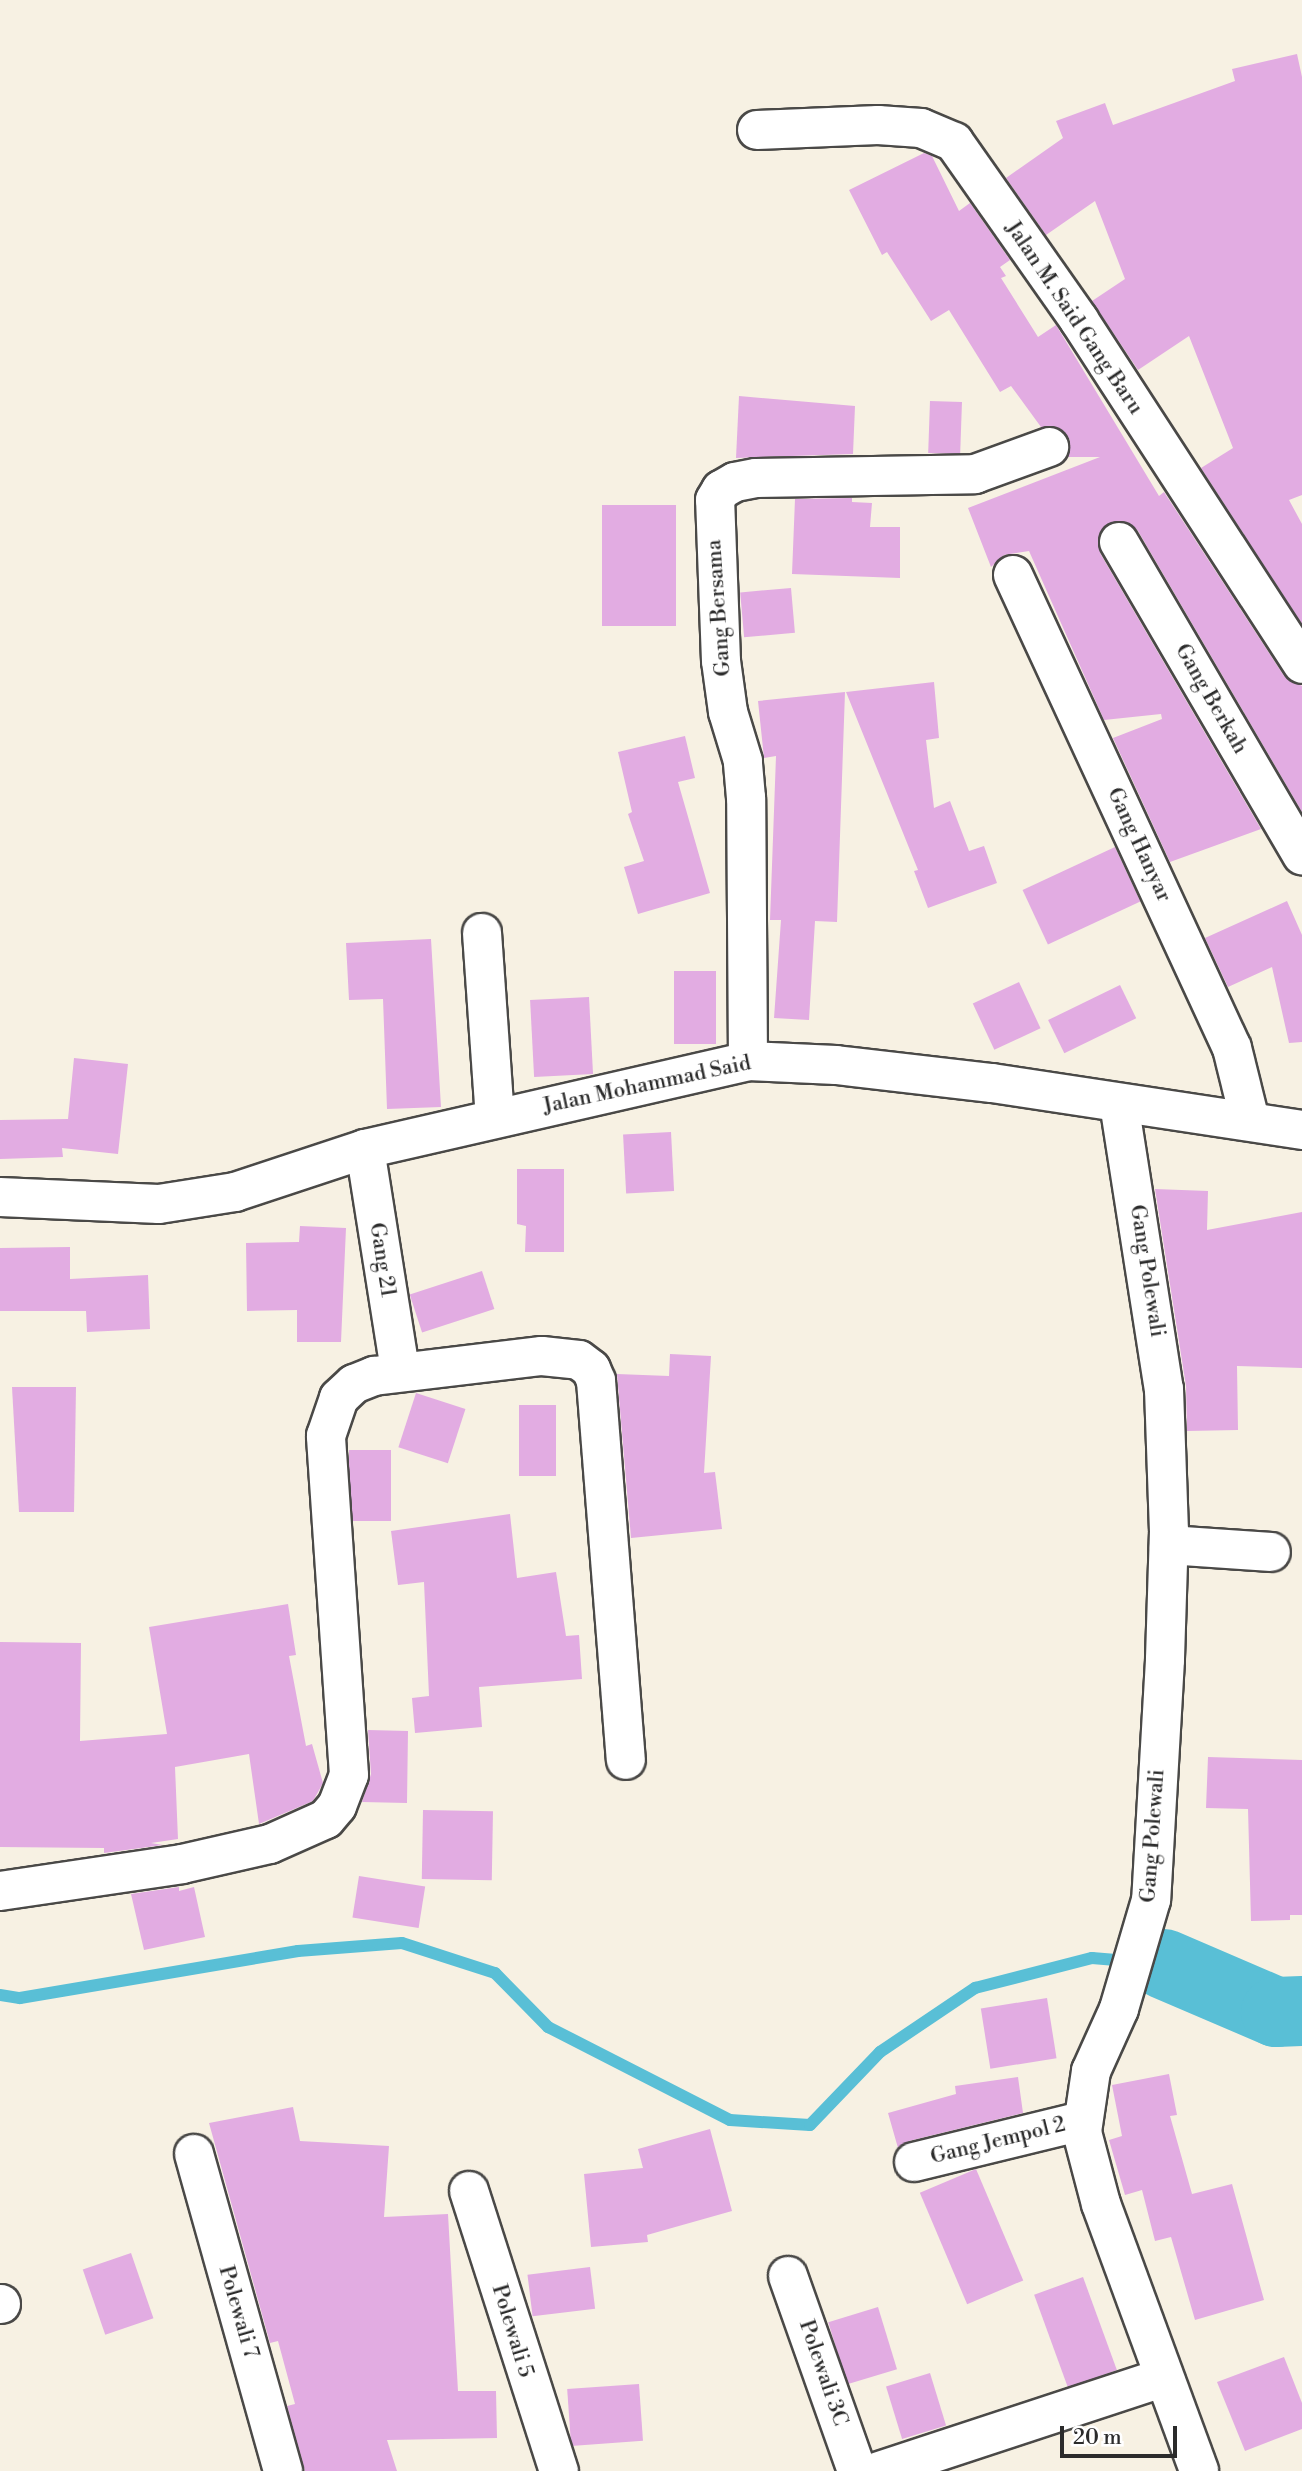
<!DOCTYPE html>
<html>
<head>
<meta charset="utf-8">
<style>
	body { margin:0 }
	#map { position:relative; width:1302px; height:2471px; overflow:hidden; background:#f7f1e3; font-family:"Libre Bodoni",serif }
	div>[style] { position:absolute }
	.stream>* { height:12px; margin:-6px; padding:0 6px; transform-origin:6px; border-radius:6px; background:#59bfd6 }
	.river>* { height:70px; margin:-35px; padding:0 35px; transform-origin:35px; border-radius:35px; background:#59bfd6 }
	.building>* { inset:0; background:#e2ace2; transform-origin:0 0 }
	.roads { filter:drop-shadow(2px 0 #4a4947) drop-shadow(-2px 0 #4a4947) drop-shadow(0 2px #4a4947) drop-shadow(0 -2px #4a4947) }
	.minor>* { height:38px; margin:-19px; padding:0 19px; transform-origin:19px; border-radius:19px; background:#fff }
	.tertiary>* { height:38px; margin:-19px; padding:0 19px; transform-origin:19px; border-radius:19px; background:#fff }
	span { translate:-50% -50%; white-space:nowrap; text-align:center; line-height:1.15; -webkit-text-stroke:7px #fff; paint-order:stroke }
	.street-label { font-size:21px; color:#2b2b2b }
	.scale { position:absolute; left:1060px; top:2426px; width:117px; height:32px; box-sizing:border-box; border:4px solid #2b2b2b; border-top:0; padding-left:9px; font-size:21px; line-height:24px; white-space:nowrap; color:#2b2b2b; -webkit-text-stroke:5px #fff; paint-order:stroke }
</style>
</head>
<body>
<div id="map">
	<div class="stream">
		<i style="left:0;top:1995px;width:20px;rotate:9deg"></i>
		<i style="left:20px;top:1998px;width:282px;rotate:-9.6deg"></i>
		<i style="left:298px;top:1951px;width:104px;rotate:-4.4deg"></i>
		<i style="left:402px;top:1943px;width:98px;rotate:17.9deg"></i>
		<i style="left:495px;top:1973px;width:76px;rotate:45.5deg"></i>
		<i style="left:548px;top:2027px;width:204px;rotate:27.1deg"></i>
		<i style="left:730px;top:2120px;width:80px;rotate:3.6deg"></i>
		<i style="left:810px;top:2125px;width:101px;rotate:-46.2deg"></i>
		<i style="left:880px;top:2052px;width:115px;rotate:-34deg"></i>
		<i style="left:975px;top:1988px;width:121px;rotate:-14.4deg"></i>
		<i style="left:1092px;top:1958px;width:72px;rotate:4.8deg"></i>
	</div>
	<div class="river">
		<i style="left:1164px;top:1964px;width:122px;rotate:23.2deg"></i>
		<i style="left:1276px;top:2012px;width:26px;rotate:-2deg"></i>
	</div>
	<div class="building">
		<i style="clip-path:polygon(1297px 54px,1302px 77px,1302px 495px,1289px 500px,1302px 524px,1302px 624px,1201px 468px,1233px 448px,1189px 336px,1138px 370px,1092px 301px,1125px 279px,1095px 201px,1046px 235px,1006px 178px,1063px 138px,1056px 121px,1105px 103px,1113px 125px,1235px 81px,1232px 69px)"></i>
		<i style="clip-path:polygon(924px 153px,932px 156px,959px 211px,970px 203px,1010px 260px,1000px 267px,1006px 276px,1001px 278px,1038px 337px,1056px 325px,1159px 496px,1164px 492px,1284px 676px,1302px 686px,1302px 812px,1138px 531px,1129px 523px,1109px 523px,1100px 532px,1100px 553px,1261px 829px,1170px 862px,1113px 738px,1162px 719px,1161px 714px,1104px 720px,1029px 551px,1004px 555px,991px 567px,968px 508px,1100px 457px,1068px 457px,1070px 440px,1064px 431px,1041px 427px,1011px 386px,1000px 392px,949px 310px,931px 321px,887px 252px,882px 255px,849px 190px)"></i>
		<i style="clip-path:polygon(739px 396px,855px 406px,853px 454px,736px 458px)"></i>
		<i style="left:930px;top:401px;width:32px;height:52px;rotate:2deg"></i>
		<i style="clip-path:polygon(852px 498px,852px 502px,872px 503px,870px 527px,900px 527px,900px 578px,792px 574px,795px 499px)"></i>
		<i style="left:602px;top:505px;width:74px;height:121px"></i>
		<i style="left:791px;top:588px;width:45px;height:51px;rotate:85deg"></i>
		<i style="clip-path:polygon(934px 682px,939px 738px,926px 740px,934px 808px,950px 801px,969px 851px,984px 846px,997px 883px,928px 908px,914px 871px,918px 870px,846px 692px)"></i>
		<i style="clip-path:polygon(845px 692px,837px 922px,815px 921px,809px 1020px,774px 1018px,781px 920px,770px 920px,776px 756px,764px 758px,758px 701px)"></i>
		<i style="clip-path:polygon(685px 736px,695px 778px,678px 782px,710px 893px,638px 914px,624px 867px,644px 861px,628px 814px,632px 812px,618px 752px)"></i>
		<i style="left:1115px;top:847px;width:60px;height:102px;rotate:65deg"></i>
		<i style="clip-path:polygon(1287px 901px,1302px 935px,1302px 1042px,1289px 1043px,1272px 967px,1228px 987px,1205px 938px)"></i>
		<i style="clip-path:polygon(431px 939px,441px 1107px,387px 1109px,383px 999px,349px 1000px,346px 943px)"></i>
		<i style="left:674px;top:971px;width:42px;height:73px"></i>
		<i style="left:1019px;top:982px;width:51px;height:51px;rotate:65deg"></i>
		<i style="left:1120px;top:985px;width:37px;height:80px;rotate:64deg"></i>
		<i style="left:589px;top:997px;width:77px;height:59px;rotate:87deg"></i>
		<i style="clip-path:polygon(74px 1058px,128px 1064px,118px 1154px,62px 1148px,63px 1157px,0 1159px,0 1120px,68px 1119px)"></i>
		<i style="left:671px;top:1132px;width:59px;height:48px;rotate:87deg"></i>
		<i style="clip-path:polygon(517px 1169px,564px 1169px,564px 1252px,525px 1252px,526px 1226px,517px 1224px)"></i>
		<i style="clip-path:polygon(1155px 1189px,1208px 1191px,1207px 1230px,1302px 1212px,1302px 1368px,1237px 1366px,1238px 1430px,1187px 1431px,1186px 1386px)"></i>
		<i style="clip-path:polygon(300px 1226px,346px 1228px,341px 1342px,297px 1342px,297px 1310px,247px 1311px,246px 1243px,299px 1242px)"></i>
		<i style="clip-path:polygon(70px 1247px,70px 1279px,148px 1275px,150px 1329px,87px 1332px,86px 1311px,0 1311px,0 1248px)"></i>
		<i style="left:482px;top:1271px;width:40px;height:76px;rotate:72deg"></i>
		<i style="clip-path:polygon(670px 1354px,711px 1356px,704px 1473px,715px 1472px,722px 1529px,631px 1538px,617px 1374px,669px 1376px)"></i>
		<i style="clip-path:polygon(12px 1387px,76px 1387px,74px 1512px,19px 1512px)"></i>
		<i style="left:416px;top:1393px;width:52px;height:57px;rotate:18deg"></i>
		<i style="left:519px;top:1405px;width:37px;height:71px"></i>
		<i style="left:349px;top:1450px;width:42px;height:71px"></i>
		<i style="clip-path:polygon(510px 1514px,517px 1578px,556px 1572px,566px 1636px,579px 1635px,582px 1679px,479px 1687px,482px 1727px,415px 1733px,412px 1698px,429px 1696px,424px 1582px,398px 1585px,391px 1531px)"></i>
		<i style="clip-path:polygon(288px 1604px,296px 1655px,289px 1656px,306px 1746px,312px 1744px,323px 1783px,313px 1801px,259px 1824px,249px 1754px,175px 1767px,178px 1839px,151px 1843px,163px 1845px,104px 1853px,104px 1848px,0 1847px,0 1642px,81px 1643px,80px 1741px,167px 1734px,149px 1627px)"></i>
		<i style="clip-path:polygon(368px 1730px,408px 1731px,407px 1803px,362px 1802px,371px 1774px)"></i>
		<i style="clip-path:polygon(1208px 1757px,1302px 1760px,1302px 1915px,1290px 1915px,1290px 1920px,1251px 1921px,1248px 1809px,1206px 1808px)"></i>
		<i style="left:423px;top:1810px;width:70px;height:69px;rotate:1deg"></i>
		<i style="left:359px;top:1876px;width:67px;height:42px;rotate:9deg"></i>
		<i style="clip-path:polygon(179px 1887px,179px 1891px,194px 1887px,205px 1937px,144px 1950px,131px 1894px)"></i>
		<i style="left:1047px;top:1998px;width:61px;height:67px;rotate:81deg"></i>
		<i style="clip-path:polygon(1169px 2074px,1177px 2115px,1170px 2116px,1192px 2194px,1232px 2184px,1264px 2300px,1195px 2320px,1171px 2237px,1155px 2241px,1142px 2190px,1125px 2195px,1109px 2140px,1122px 2136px,1112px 2085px)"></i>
		<i style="clip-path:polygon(1018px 2077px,1023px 2113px,909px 2141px,898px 2148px,888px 2113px,956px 2094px,955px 2086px)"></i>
		<i style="clip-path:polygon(293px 2107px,300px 2141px,389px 2146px,384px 2217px,448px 2214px,458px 2391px,496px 2391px,497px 2438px,387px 2440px,397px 2471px,305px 2471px,287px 2406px,295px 2404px,278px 2341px,270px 2343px,209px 2123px)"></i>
		<i style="clip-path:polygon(710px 2129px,732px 2211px,647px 2235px,648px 2242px,591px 2247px,584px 2174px,643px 2168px,638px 2149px)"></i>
		<i style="left:976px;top:2169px;width:121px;height:61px;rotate:67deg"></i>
		<i style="left:131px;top:2253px;width:69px;height:51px;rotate:71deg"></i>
		<i style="left:590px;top:2267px;width:42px;height:63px;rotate:83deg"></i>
		<i style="left:1083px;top:2277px;width:99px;height:52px;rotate:70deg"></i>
		<i style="left:878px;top:2307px;width:65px;height:52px;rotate:73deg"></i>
		<i style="clip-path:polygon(1284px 2357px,1302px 2403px,1302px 2429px,1245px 2451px,1217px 2382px)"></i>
		<i style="left:930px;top:2373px;width:55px;height:46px;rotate:73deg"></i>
		<i style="left:639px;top:2384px;width:57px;height:72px;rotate:86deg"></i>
	</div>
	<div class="roads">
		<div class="minor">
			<i style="left:757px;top:130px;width:121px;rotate:-2.4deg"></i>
			<i style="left:878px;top:125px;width:43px;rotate:4deg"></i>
			<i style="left:921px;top:128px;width:36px;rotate:23deg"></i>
			<i style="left:954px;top:142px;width:218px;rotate:54.9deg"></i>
			<i style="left:1079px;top:320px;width:410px;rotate:57deg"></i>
			<i style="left:1119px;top:542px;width:363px;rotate:59.7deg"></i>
			<i style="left:1013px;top:575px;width:521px;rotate:65.16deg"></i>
			<i style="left:1232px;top:1048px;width:75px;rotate:76.1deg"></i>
			<i style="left:482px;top:933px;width:185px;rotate:86deg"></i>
			<i style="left:748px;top:1061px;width:263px;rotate:-90.4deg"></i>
			<i style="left:746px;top:798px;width:37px;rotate:-95deg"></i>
			<i style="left:743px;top:761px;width:51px;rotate:-107deg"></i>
			<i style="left:728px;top:712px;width:51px;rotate:-97.8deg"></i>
			<i style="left:721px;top:661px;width:161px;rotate:-92.1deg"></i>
			<i style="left:715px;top:500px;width:12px;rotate:-59deg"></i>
			<i style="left:721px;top:490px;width:16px;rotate:-30deg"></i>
			<i style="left:735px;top:482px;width:21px;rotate:-11deg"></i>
			<i style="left:756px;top:478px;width:219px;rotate:-1deg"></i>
			<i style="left:975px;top:474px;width:79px;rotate:-20deg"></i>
			<i style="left:1119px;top:1103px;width:290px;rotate:81.1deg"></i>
			<i style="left:1164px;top:1389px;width:142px;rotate:88deg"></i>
			<i style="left:1169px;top:1531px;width:129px;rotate:91.8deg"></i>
			<i style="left:1165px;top:1660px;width:240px;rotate:93.3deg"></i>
			<i style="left:1151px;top:1900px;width:114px;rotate:106.4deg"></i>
			<i style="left:1119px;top:2009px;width:68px;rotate:114.3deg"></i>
			<i style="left:1091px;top:2071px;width:62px;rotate:98.4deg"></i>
			<i style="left:1082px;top:2132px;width:74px;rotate:75.2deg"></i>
			<i style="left:1101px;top:2204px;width:284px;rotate:69.8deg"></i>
			<i style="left:365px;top:1149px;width:225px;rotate:81deg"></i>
			<i style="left:1169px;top:1545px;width:102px;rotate:3.9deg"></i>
			<i style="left:0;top:1891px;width:184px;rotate:-8.4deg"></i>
			<i style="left:182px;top:1864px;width:90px;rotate:-12.8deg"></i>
			<i style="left:270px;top:1844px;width:61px;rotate:-24.1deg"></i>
			<i style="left:326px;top:1819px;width:17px;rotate:-50deg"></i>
			<i style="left:337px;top:1806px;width:33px;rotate:-69deg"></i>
			<i style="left:349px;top:1775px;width:340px;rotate:-93.9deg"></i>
			<i style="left:326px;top:1436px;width:40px;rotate:-71.1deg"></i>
			<i style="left:339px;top:1398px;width:21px;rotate:-43deg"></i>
			<i style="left:354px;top:1384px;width:22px;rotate:-22deg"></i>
			<i style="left:374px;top:1376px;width:169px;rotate:-6.8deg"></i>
			<i style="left:542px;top:1356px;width:37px;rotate:6deg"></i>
			<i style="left:579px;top:1360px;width:15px;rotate:37deg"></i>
			<i style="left:591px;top:1369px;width:13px;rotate:67deg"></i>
			<i style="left:596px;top:1381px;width:380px;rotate:85.5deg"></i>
			<i style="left:194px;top:2154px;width:329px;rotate:74.3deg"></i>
			<i style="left:914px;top:2162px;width:173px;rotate:-13.7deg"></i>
			<i style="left:469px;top:2191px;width:294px;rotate:72.2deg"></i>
			<i style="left:788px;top:2276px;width:207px;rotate:70.5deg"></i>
			<i style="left:0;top:2304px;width:1px"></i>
			<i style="left:879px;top:2471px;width:298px;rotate:-18.2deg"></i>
		</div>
		<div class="tertiary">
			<i style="left:0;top:1197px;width:159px;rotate:2.5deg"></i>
			<i style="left:159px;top:1204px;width:77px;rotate:-9deg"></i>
			<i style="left:235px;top:1192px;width:137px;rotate:-18.3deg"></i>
			<i style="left:365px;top:1149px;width:393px;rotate:-12.9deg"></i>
			<i style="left:748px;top:1061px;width:88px;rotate:2.6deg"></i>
			<i style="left:836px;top:1065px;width:157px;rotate:6.6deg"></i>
			<i style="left:992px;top:1083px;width:314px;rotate:8.6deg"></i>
		</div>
	</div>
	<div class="street-label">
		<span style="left:1074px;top:318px;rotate:56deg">Jalan M. Said Gang Baru</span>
		<span style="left:719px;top:608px;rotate:-94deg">Gang Bersama</span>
		<span style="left:1211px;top:699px;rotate:60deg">Gang Berkah</span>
		<span style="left:1139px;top:845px;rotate:65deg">Gang Hanyar</span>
		<span style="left:647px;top:1085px;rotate:-12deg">Jalan Mohammad Said</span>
		<span style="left:382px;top:1260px;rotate:81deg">Gang 21</span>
		<span style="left:1147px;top:1271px;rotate:81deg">Gang Polewali</span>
		<span style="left:1153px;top:1836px;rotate:-86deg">Gang Polewali</span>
		<span style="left:998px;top:2141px;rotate:-14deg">Gang Jempol 2</span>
		<span style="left:238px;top:2312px;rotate:74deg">Polewali 7</span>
		<span style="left:512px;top:2331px;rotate:73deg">Polewali 5</span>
		<span style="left:823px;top:2373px;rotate:71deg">Polewali 3C</span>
	</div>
	<div class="scale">20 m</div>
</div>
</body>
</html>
